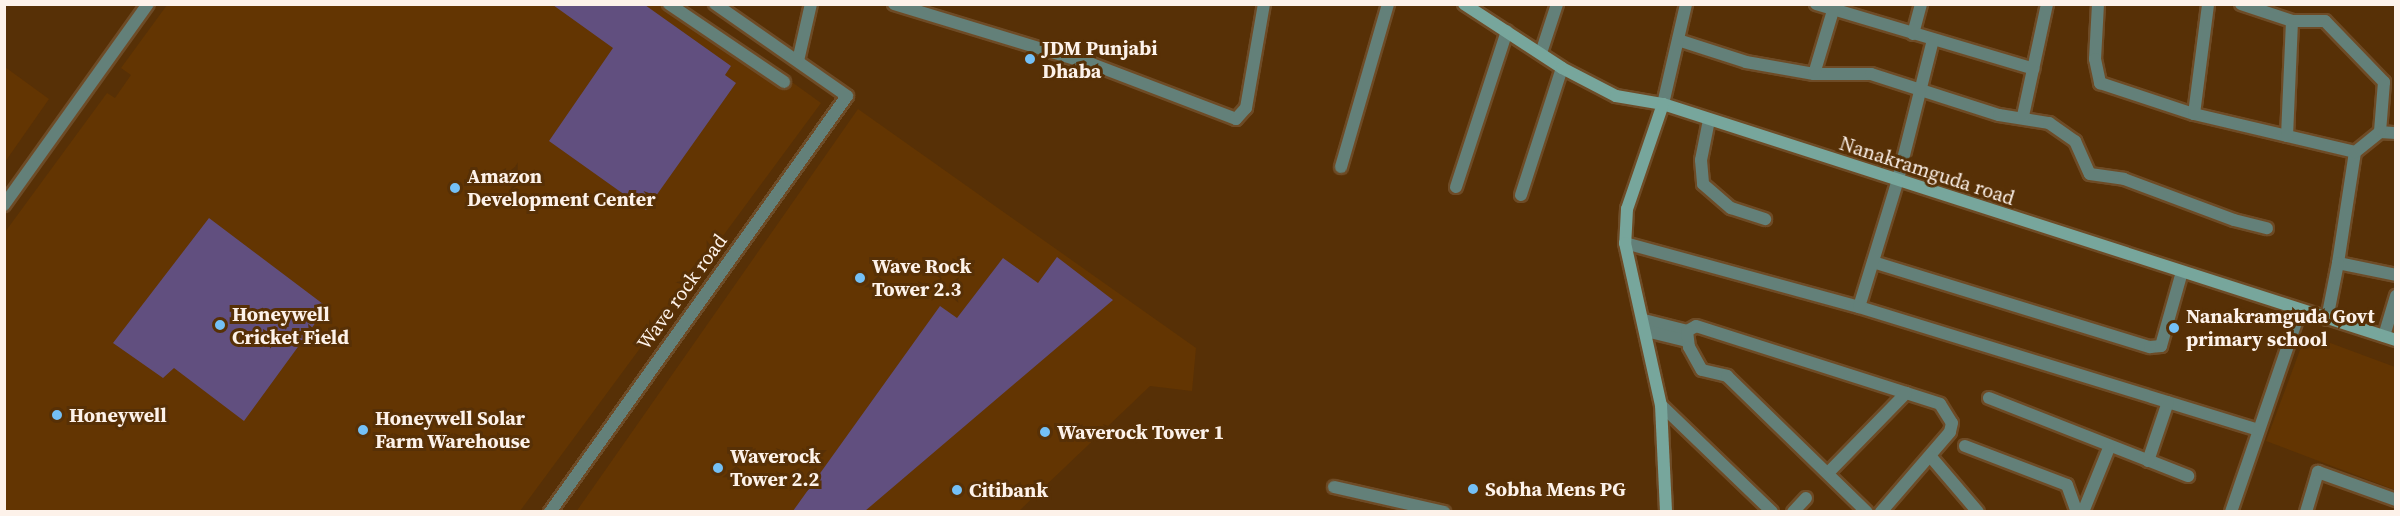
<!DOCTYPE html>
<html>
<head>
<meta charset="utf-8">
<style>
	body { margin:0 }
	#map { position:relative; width:2400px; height:516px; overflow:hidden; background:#573006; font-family:"Source Serif 4",serif }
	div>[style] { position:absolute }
	.built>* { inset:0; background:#633502 }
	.green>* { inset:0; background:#614f7f }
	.roads { filter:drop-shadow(2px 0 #6e4b26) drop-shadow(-2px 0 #6e4b26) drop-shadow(0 2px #6e4b26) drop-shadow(0 -2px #6e4b26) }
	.street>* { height:12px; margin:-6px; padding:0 6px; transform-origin:6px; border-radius:6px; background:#638079 }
	.secondary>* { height:12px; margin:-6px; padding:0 6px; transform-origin:6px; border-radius:6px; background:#77a69c }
	.dots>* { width:16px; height:16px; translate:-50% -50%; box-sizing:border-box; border:3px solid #573006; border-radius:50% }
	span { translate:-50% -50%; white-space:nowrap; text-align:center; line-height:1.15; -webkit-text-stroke:6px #573006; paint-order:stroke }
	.poi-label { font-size:20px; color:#fdf2ea; font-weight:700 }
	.left { translate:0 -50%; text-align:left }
	.street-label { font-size:20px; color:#fdf2ea }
	.frame { position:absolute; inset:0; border:6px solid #fdf2ea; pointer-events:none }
</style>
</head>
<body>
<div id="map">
	<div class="built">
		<i style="clip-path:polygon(167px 5px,685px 5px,821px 103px,520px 511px,5px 512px,5px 232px,107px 93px,115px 98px,131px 75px,121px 68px)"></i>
		<i style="clip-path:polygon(5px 67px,49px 99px,5px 162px)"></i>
		<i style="clip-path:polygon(858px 109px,1196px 348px,1192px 391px,1150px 386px,1019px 511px,576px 512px)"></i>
		<i style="clip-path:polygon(2306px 334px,2395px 367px,2395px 490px,2266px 441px)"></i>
	</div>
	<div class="green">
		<i style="clip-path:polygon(553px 5px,645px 5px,731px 66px,725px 75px,736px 83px,646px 210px,549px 141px,613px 48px)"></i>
		<i style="clip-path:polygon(209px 218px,327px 307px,244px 421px,174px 368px,163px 378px,113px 343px)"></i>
		<i style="clip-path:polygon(1057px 257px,1113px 300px,865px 511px,793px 511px,940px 306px,957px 318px,1003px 258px,1038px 283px)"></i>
	</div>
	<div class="roads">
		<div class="street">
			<i style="left:669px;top:4px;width:139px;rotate:34.1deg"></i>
			<i style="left:894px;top:4px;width:207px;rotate:16.9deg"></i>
			<i style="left:1092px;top:64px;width:154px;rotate:20.9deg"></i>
			<i style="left:1236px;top:119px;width:15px;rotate:-48deg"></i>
			<i style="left:1246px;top:108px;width:106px;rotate:-80.2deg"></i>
			<i style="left:1816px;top:4px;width:227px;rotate:16.6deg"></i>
			<i style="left:2098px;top:4px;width:55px;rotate:93.1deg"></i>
			<i style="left:2095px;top:59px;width:25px;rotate:78deg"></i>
			<i style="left:2100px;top:83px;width:99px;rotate:18.3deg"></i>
			<i style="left:2194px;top:114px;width:165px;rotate:13.3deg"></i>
			<i style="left:2355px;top:152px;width:112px;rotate:98.7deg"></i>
			<i style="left:2338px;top:263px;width:59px;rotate:11.7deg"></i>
			<i style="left:2241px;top:4px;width:54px;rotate:18.4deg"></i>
			<i style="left:1913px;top:34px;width:31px;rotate:-75deg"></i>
			<i style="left:1678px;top:40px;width:71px;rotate:17.9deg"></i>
			<i style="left:1746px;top:62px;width:69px;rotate:10deg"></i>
			<i style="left:1814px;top:74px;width:57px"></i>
			<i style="left:1871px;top:74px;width:134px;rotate:17.8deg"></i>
			<i style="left:1999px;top:115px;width:51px;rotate:9.1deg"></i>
			<i style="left:2049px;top:123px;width:32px;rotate:35deg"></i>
			<i style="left:2075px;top:141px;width:36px;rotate:66deg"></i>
			<i style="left:2090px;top:174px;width:34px;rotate:8deg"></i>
			<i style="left:2124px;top:179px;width:117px;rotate:20.4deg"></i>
			<i style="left:2234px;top:220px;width:34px;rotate:14deg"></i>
			<i style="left:1541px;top:53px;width:52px;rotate:-71.9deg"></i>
			<i style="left:798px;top:61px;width:58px;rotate:-77.2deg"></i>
			<i style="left:1814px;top:74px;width:73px;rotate:-73.3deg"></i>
			<i style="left:1663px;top:104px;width:103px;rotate:-77deg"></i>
			<i style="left:2194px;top:114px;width:111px;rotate:-82.7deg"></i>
			<i style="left:2023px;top:116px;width:115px;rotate:-77.9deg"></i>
			<i style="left:1709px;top:120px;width:41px;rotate:101.3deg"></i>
			<i style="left:1701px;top:160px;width:24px;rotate:85deg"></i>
			<i style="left:1703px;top:184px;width:37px;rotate:41deg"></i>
			<i style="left:1731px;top:208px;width:36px;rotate:18deg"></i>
			<i style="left:2380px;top:132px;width:16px;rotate:4deg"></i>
			<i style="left:2287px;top:136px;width:115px;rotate:-87.5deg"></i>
			<i style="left:2292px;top:21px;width:33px"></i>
			<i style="left:2325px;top:21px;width:85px;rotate:46deg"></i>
			<i style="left:2384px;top:82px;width:50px;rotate:94.6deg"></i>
			<i style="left:2380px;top:132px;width:32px;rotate:141deg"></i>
			<i style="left:1341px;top:167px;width:170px;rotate:-73.9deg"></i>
			<i style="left:1456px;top:187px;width:164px;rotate:-71.9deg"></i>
			<i style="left:1521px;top:195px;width:133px;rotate:-72.1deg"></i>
			<i style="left:4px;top:205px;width:247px;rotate:-54.4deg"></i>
			<i style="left:1625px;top:243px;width:243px;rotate:15.3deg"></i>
			<i style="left:1859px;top:307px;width:418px;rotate:17.1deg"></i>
			<i style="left:1873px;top:262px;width:290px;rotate:17.1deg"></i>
			<i style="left:2150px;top:347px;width:11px;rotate:-5deg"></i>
			<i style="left:2161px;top:346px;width:77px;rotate:-74.2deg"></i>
			<i style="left:1859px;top:307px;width:130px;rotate:-73deg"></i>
			<i style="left:1897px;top:183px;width:147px;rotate:-75.9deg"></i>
			<i style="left:2327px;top:319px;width:57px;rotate:-78.9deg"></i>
			<i style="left:1644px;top:320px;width:44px;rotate:14.3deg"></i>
			<i style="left:1687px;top:331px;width:10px;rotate:-29deg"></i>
			<i style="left:1696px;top:326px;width:256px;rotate:17.7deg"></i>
			<i style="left:1940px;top:404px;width:22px;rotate:58deg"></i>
			<i style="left:1952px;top:423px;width:9px;rotate:103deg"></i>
			<i style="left:1950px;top:432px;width:106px;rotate:130.8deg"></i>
			<i style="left:1646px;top:331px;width:42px;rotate:13.7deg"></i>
			<i style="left:1687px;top:331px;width:16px;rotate:83deg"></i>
			<i style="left:1689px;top:347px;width:26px;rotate:61deg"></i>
			<i style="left:1702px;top:370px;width:26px;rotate:13deg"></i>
			<i style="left:1727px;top:376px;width:195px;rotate:44.2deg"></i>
			<i style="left:2384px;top:336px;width:42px;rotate:-73.3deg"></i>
			<i style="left:1989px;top:398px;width:214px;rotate:21.4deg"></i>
			<i style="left:1661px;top:405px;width:154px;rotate:43.9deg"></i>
			<i style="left:1965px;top:446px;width:109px;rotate:20.9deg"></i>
			<i style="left:2067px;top:485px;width:29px;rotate:70deg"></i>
			<i style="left:1931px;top:457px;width:72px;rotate:49.5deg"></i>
			<i style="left:2148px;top:461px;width:62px;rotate:-71.3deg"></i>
			<i style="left:1828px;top:473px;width:112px;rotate:-45.7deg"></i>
			<i style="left:1334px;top:487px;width:113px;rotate:12.8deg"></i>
			<i style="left:550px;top:512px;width:511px;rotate:-54.48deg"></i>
			<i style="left:847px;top:96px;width:161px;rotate:-145.1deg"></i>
			<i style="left:1793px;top:512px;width:19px;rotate:-47deg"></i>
			<i style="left:2083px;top:512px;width:69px;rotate:-67.9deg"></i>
			<i style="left:2231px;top:512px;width:213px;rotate:-71.1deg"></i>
			<i style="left:2306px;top:512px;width:42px;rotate:-73.3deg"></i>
			<i style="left:2318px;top:472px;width:83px;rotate:19.7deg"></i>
		</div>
		<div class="secondary">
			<i style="left:1464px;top:4px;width:117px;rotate:33.1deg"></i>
			<i style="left:1562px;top:68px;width:61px;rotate:27.4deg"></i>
			<i style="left:1616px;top:96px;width:48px;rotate:9.7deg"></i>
			<i style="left:1663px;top:104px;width:770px;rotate:17.85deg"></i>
			<i style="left:1663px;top:104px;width:111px;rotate:108.9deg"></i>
			<i style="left:1627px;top:209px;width:34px;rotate:93deg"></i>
			<i style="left:1625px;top:243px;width:166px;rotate:77.5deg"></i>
			<i style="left:1661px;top:405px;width:107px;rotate:87.3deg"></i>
		</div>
	</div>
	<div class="dots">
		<i style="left:1030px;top:59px;background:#74c0f6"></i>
		<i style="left:455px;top:188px;background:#74c0f6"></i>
		<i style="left:860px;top:278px;background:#74c0f6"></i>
		<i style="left:220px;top:325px;background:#74c0f6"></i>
		<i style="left:2174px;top:328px;background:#74c0f6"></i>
		<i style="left:57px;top:415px;background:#74c0f6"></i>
		<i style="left:363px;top:430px;background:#74c0f6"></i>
		<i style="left:1045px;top:432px;background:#74c0f6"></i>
		<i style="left:718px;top:468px;background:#74c0f6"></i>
		<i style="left:1473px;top:489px;background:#74c0f6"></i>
		<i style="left:957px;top:490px;background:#74c0f6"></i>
	</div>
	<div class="poi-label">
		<span class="left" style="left:1042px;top:60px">JDM Punjabi<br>Dhaba</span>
		<span class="left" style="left:467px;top:188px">Amazon<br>Development Center</span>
		<span class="left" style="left:872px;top:278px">Wave Rock<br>Tower 2.3</span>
		<span class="left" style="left:232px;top:326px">Honeywell<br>Cricket Field</span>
		<span class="left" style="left:2186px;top:328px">Nanakramguda Govt<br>primary school</span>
		<span class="left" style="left:69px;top:415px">Honeywell</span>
		<span class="left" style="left:375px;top:430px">Honeywell Solar<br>Farm Warehouse</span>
		<span class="left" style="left:1057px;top:432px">Waverock Tower 1</span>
		<span class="left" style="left:730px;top:468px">Waverock<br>Tower 2.2</span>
		<span class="left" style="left:1485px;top:489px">Sobha Mens PG</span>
		<span class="left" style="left:969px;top:490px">Citibank</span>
	</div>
	<div class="street-label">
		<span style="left:1927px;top:171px;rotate:18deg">Nanakramguda road</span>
		<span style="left:682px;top:292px;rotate:-54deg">Wave rock road</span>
	</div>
	<div class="frame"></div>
</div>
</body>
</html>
